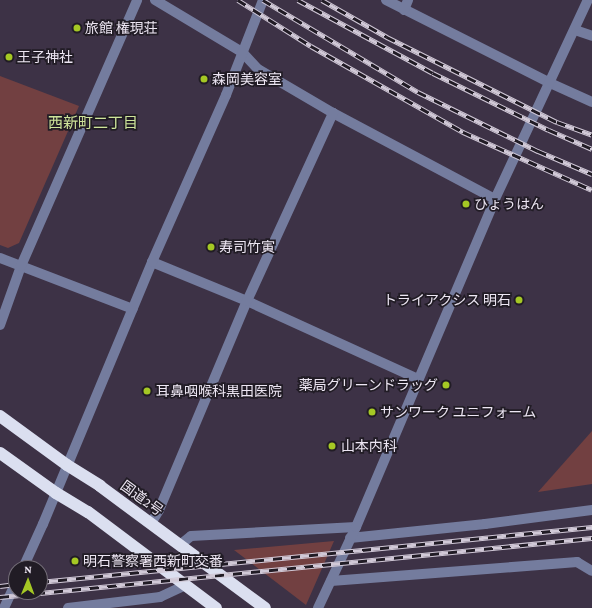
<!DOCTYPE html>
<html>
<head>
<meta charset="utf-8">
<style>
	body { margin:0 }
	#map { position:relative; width:592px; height:608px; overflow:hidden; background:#3d3246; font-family:"Crimson Pro","Noto Sans JP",serif }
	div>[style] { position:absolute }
	.green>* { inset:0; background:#724041 }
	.minor>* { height:10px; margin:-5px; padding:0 5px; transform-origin:5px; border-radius:5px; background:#747c9e }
	.highway>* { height:12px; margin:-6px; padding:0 6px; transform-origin:6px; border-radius:6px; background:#dbdff0 }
	.rail>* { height:4.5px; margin-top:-2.25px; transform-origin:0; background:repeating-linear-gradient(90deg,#211c25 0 9px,#d1c9d7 0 18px); box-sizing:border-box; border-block:1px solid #d1c9d7 }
	.dots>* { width:11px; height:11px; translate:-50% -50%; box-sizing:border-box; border:2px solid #211c25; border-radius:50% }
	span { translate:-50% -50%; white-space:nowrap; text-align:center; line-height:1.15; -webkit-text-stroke:3.5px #211c25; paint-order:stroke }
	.poi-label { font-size:14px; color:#ede6f3 }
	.left { translate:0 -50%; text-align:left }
	.right { translate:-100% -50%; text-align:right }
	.street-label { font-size:14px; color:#ede6f3 }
	.neighbourhood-label { font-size:15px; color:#cee49a }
	.north { position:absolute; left:8px; top:560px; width:40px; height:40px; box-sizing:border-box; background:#211c25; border:1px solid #736d77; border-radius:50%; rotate:1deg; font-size:11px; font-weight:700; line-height:16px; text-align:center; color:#ede6f3 }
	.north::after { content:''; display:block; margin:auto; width:14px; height:18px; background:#a5c824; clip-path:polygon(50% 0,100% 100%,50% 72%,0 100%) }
</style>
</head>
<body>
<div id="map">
	<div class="green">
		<i style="clip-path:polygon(0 76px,79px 106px,19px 243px,8px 248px,0 245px)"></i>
		<i style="clip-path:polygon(592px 431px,592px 484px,538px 492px)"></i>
		<i style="clip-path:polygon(334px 541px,306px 605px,234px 550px)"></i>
	</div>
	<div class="minor">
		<i style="left:155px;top:0;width:101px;rotate:30.9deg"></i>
		<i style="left:242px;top:52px;width:23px;rotate:47deg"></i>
		<i style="left:258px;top:69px;width:87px;rotate:30.4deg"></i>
		<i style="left:333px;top:113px;width:183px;rotate:28deg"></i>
		<i style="left:386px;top:0;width:184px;rotate:26.8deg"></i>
		<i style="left:550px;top:83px;width:46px;rotate:24.3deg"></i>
		<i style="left:404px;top:10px;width:11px;rotate:-68deg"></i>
		<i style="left:575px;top:30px;width:18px;rotate:19deg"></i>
		<i style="left:0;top:258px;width:142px;rotate:21deg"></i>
		<i style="left:152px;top:262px;width:103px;rotate:22.3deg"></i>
		<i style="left:247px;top:301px;width:188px;rotate:24.5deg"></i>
		<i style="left:0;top:325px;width:63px;rotate:-70.4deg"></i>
		<i style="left:21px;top:266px;width:290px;rotate:-66.4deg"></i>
		<i style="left:151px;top:523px;width:15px;rotate:-58deg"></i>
		<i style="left:159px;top:510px;width:227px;rotate:-67.2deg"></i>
		<i style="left:247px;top:301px;width:207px;rotate:-65.4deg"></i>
		<i style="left:350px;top:538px;width:136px;rotate:-5.9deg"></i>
		<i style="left:485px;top:524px;width:108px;rotate:-7.5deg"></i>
		<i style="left:180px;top:545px;width:14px;rotate:-39deg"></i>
		<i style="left:191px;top:536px;width:165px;rotate:-3.1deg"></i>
		<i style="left:23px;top:568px;width:48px;rotate:-65.6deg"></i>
		<i style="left:43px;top:524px;width:284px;rotate:-67.4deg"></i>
		<i style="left:152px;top:262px;width:183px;rotate:-66.1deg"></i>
		<i style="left:226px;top:95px;width:102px;rotate:-68.7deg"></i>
		<i style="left:331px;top:581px;width:247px;rotate:-4.4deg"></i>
		<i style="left:577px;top:562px;width:17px;rotate:31deg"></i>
		<i style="left:4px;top:608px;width:29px;rotate:-65deg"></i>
		<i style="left:68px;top:608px;width:93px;rotate:-6.8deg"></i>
		<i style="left:160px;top:597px;width:29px;rotate:-25deg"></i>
		<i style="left:318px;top:608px;width:89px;rotate:-64.9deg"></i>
		<i style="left:356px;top:527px;width:356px;rotate:-67deg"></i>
		<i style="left:495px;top:199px;width:220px;rotate:-65deg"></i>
	</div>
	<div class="highway">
		<i style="left:0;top:416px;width:83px;rotate:36.2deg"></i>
		<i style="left:67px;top:465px;width:39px;rotate:32deg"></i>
		<i style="left:100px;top:486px;width:205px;rotate:36.5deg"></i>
		<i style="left:0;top:453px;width:69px;rotate:35.5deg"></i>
		<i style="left:56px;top:493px;width:37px;rotate:31deg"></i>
		<i style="left:88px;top:512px;width:160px;rotate:36.9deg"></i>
	</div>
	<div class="rail">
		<i style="left:238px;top:0;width:86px;rotate:32.2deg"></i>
		<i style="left:311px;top:46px;width:175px;rotate:29.5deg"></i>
		<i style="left:463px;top:132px;width:141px;rotate:24.2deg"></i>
		<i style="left:263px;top:0;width:180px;rotate:30.7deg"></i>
		<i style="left:418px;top:92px;width:134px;rotate:26.2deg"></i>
		<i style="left:538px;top:151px;width:59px;rotate:23.1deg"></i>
		<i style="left:298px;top:0;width:153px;rotate:28.4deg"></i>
		<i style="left:433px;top:73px;width:129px;rotate:26.2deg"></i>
		<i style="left:549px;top:130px;width:47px;rotate:23.8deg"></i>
		<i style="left:322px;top:0;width:75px;rotate:29.6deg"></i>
		<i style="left:387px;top:37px;width:190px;rotate:26.6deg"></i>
		<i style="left:557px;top:122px;width:37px;rotate:20deg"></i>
		<i style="left:40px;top:582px;width:555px;rotate:-5.69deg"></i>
		<i style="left:0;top:586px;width:16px;rotate:-7deg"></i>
		<i style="left:0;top:597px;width:595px;rotate:-5.69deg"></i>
	</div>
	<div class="dots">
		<i style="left:77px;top:28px;background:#a5c824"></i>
		<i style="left:9px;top:57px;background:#a5c824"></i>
		<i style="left:204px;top:79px;background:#a5c824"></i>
		<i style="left:466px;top:204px;background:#a5c824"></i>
		<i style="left:211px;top:247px;background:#a5c824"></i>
		<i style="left:519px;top:300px;background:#a5c824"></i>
		<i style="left:446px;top:385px;background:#a5c824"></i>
		<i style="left:147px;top:391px;background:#a5c824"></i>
		<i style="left:372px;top:412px;background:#a5c824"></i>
		<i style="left:332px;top:446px;background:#a5c824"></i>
		<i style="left:75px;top:561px;background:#a5c824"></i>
	</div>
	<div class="poi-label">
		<span class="left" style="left:85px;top:28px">旅館 権現荘</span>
		<span class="left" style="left:17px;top:57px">王子神社</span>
		<span class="left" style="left:212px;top:79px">森岡美容室</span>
		<span class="left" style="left:474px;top:204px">ひょうはん</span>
		<span class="left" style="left:219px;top:247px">寿司竹寅</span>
		<span class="right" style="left:511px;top:300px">トライアクシス 明石</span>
		<span class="right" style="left:438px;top:385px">薬局グリーンドラッグ</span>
		<span class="left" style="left:156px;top:391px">耳鼻咽喉科黒田医院</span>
		<span class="left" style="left:380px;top:412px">サンワーク ユニフォーム</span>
		<span class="left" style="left:341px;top:446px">山本内科</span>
		<span class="left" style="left:83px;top:561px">明石警察署西新町交番</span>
	</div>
	<div class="street-label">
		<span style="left:142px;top:498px;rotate:36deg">国道2号</span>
	</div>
	<div class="neighbourhood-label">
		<span style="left:93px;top:124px">西新町二丁目</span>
	</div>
	<div class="north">N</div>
</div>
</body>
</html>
